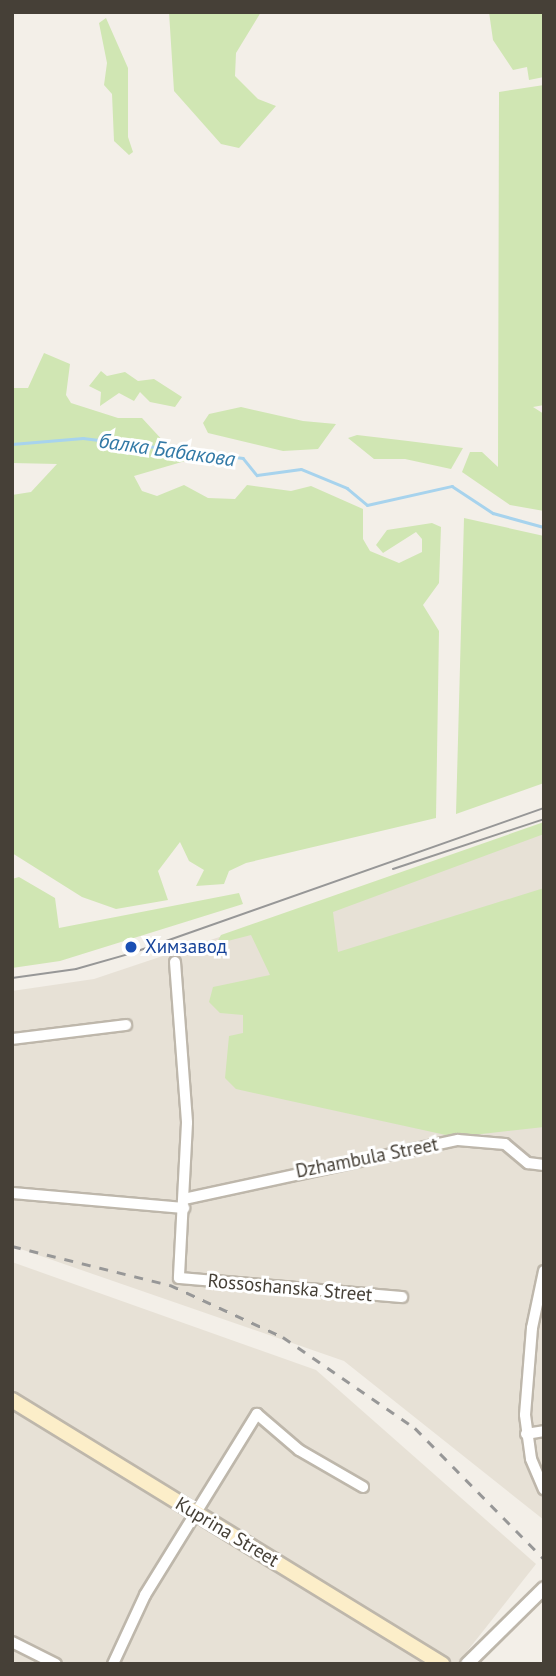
<!DOCTYPE html>
<html>
<head>
<meta charset="utf-8">
<style>
	body { margin:0 }
	#map { position:relative; width:556px; height:1676px; overflow:hidden; background:#f3efe8; font-family:"PT Sans",sans-serif }
	div>[style] { position:absolute }
	.residential>* { inset:0; background:#e7e1d6 }
	.green>* { inset:0; background:#d0e6b3 }
	.stream>* { height:2.5px; margin:-1.25px; padding:0 1.25px; transform-origin:1.25px; border-radius:1.25px; background:#a7d3ed }
	.roads { filter:drop-shadow(2px 0 #beb7ab) drop-shadow(-2px 0 #beb7ab) drop-shadow(0 2px #beb7ab) drop-shadow(0 -2px #beb7ab) }
	.minor>* { height:10px; margin:-5px; padding:0 5px; transform-origin:5px; border-radius:5px; background:#fff }
	.tertiary>* { height:12px; margin:-6px; padding:0 6px; transform-origin:6px; border-radius:6px; background:#fff }
	.secondary>* { height:14px; margin:-7px; padding:0 7px; transform-origin:7px; border-radius:7px; background:#fceec9 }
	.tram>* { height:2px; margin:-1px; padding:0 1px; transform-origin:1px; border-radius:1px; background:#979797 }
	.rail>* { height:2.5px; margin-top:-1.25px; transform-origin:0; background:repeating-linear-gradient(90deg,#979797 0 9px,transparent 0 18px) }
	.dots>* { width:19px; height:19px; translate:-50% -50%; box-sizing:border-box; border:4px solid #fff; border-radius:50% }
	span { translate:-50% -50%; white-space:nowrap; text-align:center; line-height:1.15; -webkit-text-stroke:6px #fff; paint-order:stroke }
	.transit-label { font-size:19px; color:#164399 }
	.left { translate:0 -50%; text-align:left }
	.street-label { font-size:19px; color:#464037 }
	.water-label { font-size:21px; color:#3279a6; font-style:italic }
	.frame { position:absolute; inset:0; border:14px solid #464037; pointer-events:none }
</style>
</head>
<body>
<div id="map">
	<div class="residential">
		<i style="clip-path:polygon(544px 828px,544px 1520px,344px 1361px,12px 1246px,12px 991px,94px 979px)"></i>
		<i style="clip-path:polygon(12px 1262px,316px 1370px,536px 1564px,457px 1664px,12px 1664px)"></i>
	</div>
	<div class="green">
		<i style="clip-path:polygon(169px 12px,261px 12px,236px 53px,235px 76px,258px 99px,276px 106px,239px 148px,221px 144px,174px 91px)"></i>
		<i style="clip-path:polygon(489px 12px,544px 12px,544px 77px,529px 80px,527px 67px,513px 70px,493px 40px)"></i>
		<i style="clip-path:polygon(106px 18px,128px 68px,128px 137px,133px 152px,129px 155px,114px 141px,112px 94px,104px 85px,107px 63px,99px 23px)"></i>
		<i style="clip-path:polygon(544px 85px,544px 405px,533px 407px,544px 414px,544px 511px,510px 505px,462px 472px,470px 452px,482px 452px,498px 467px,499px 92px)"></i>
		<i style="clip-path:polygon(44px 353px,70px 364px,66px 395px,71px 403px,118px 418px,142px 418px,165px 443px,196px 452px,192px 459px,134px 476px,142px 491px,157px 496px,184px 485px,208px 498px,235px 499px,247px 485px,291px 491px,311px 486px,363px 509px,363px 539px,370px 551px,399px 563px,422px 552px,422px 539px,416px 532px,383px 553px,376px 545px,387px 530px,432px 523px,441px 527px,439px 583px,423px 605px,439px 631px,436px 818px,246px 863px,229px 871px,224px 884px,196px 886px,204px 870px,189px 861px,180px 842px,158px 871px,168px 900px,116px 909px,82px 897px,12px 853px,12px 495px,31px 492px,57px 464px,12px 463px,12px 388px,28px 388px)"></i>
		<i style="clip-path:polygon(101px 371px,107px 376px,125px 372px,138px 381px,154px 379px,182px 397px,175px 407px,150px 402px,140px 392px,134px 401px,119px 393px,100px 406px,101px 392px,89px 386px)"></i>
		<i style="clip-path:polygon(241px 407px,303px 421px,336px 424px,318px 449px,283px 451px,208px 433px,203px 423px,209px 414px)"></i>
		<i style="clip-path:polygon(357px 435px,408px 441px,463px 448px,451px 469px,405px 459px,374px 459px,348px 438px)"></i>
		<i style="clip-path:polygon(464px 518px,544px 536px,544px 783px,456px 814px)"></i>
		<i style="clip-path:polygon(544px 822px,544px 834px,333px 912px,338px 952px,544px 888px,544px 1127px,455px 1137px,236px 1089px,225px 1078px,229px 1036px,243px 1033px,243px 1015px,220px 1013px,209px 1002px,213px 987px,270px 975px,251px 935px,216px 944px,221px 935px)"></i>
		<i style="clip-path:polygon(19px 877px,55px 898px,59px 928px,239px 893px,243px 904px,60px 961px,12px 968px,12px 879px)"></i>
	</div>
	<div class="stream">
		<i style="left:12px;top:444px;width:71px;rotate:-4.8deg"></i>
		<i style="left:83px;top:438px;width:161px;rotate:7.1deg"></i>
		<i style="left:243px;top:458px;width:22px;rotate:51deg"></i>
		<i style="left:257px;top:475px;width:44px;rotate:-7.8deg"></i>
		<i style="left:301px;top:469px;width:50px;rotate:22.4deg"></i>
		<i style="left:347px;top:488px;width:26px;rotate:40deg"></i>
		<i style="left:367px;top:505px;width:87px;rotate:-12.6deg"></i>
		<i style="left:452px;top:486px;width:49px;rotate:33.4deg"></i>
		<i style="left:493px;top:513px;width:53px;rotate:15.4deg"></i>
	</div>
	<div class="roads">
		<div class="minor">
			<i style="left:175px;top:962px;width:161px;rotate:85.7deg"></i>
			<i style="left:187px;top:1123px;width:155px;rotate:93deg"></i>
			<i style="left:179px;top:1278px;width:224px;rotate:4.9deg"></i>
			<i style="left:12px;top:1039px;width:115px;rotate:-7deg"></i>
			<i style="left:12px;top:1193px;width:173px;rotate:5deg"></i>
			<i style="left:184px;top:1199px;width:280px;rotate:-12.2deg"></i>
			<i style="left:458px;top:1140px;width:47px;rotate:4.9deg"></i>
			<i style="left:505px;top:1144px;width:30px;rotate:40deg"></i>
			<i style="left:528px;top:1163px;width:16px;rotate:7deg"></i>
			<i style="left:544px;top:1271px;width:58px;rotate:101.9deg"></i>
			<i style="left:532px;top:1328px;width:87px;rotate:94.6deg"></i>
			<i style="left:525px;top:1415px;width:44px;rotate:82.2deg"></i>
			<i style="left:531px;top:1459px;width:33px;rotate:67deg"></i>
			<i style="left:526px;top:1434px;width:18px;rotate:-9deg"></i>
			<i style="left:12px;top:1642px;width:49px;rotate:26.6deg"></i>
			<i style="left:113px;top:1664px;width:76px;rotate:-65.1deg"></i>
			<i style="left:145px;top:1595px;width:213px;rotate:-58.3deg"></i>
			<i style="left:257px;top:1414px;width:55px;rotate:40.6deg"></i>
			<i style="left:299px;top:1450px;width:74px;rotate:30deg"></i>
		</div>
		<div class="tertiary">
			<i style="left:467px;top:1664px;width:108px;rotate:-44.6deg"></i>
		</div>
		<div class="secondary">
			<i style="left:12px;top:1400px;width:505px;rotate:31.55deg"></i>
		</div>
	</div>
	<div class="tram">
		<i style="left:393px;top:869px;width:159px;rotate:-18.3deg"></i>
		<i style="left:12px;top:978px;width:65px;rotate:-8deg"></i>
		<i style="left:76px;top:969px;width:58px;rotate:-15.9deg"></i>
		<i style="left:132px;top:953px;width:437px;rotate:-19.4deg"></i>
	</div>
	<div class="rail">
		<i style="left:12px;top:1246px;width:163px;rotate:13.9deg"></i>
		<i style="left:170px;top:1285px;width:124px;rotate:24.7deg"></i>
		<i style="left:283px;top:1337px;width:160px;rotate:34.6deg"></i>
		<i style="left:415px;top:1428px;width:184px;rotate:45.4deg"></i>
	</div>
	<div class="dots">
		<i style="left:131px;top:947px;background:#1a4fb4"></i>
	</div>
	<div class="transit-label">
		<span class="left" style="left:145px;top:947px">Химзавод</span>
	</div>
	<div class="street-label">
		<span style="left:367px;top:1158px;rotate:-11deg">Dzhambula Street</span>
		<span style="left:290px;top:1288px;rotate:5deg">Rossoshanska Street</span>
		<span style="left:227px;top:1532px;rotate:31deg">Kuprina Street</span>
	</div>
	<div class="water-label">
		<span style="left:167px;top:450px;rotate:8deg">балка Бабакова</span>
	</div>
	<div class="frame"></div>
</div>
</body>
</html>
